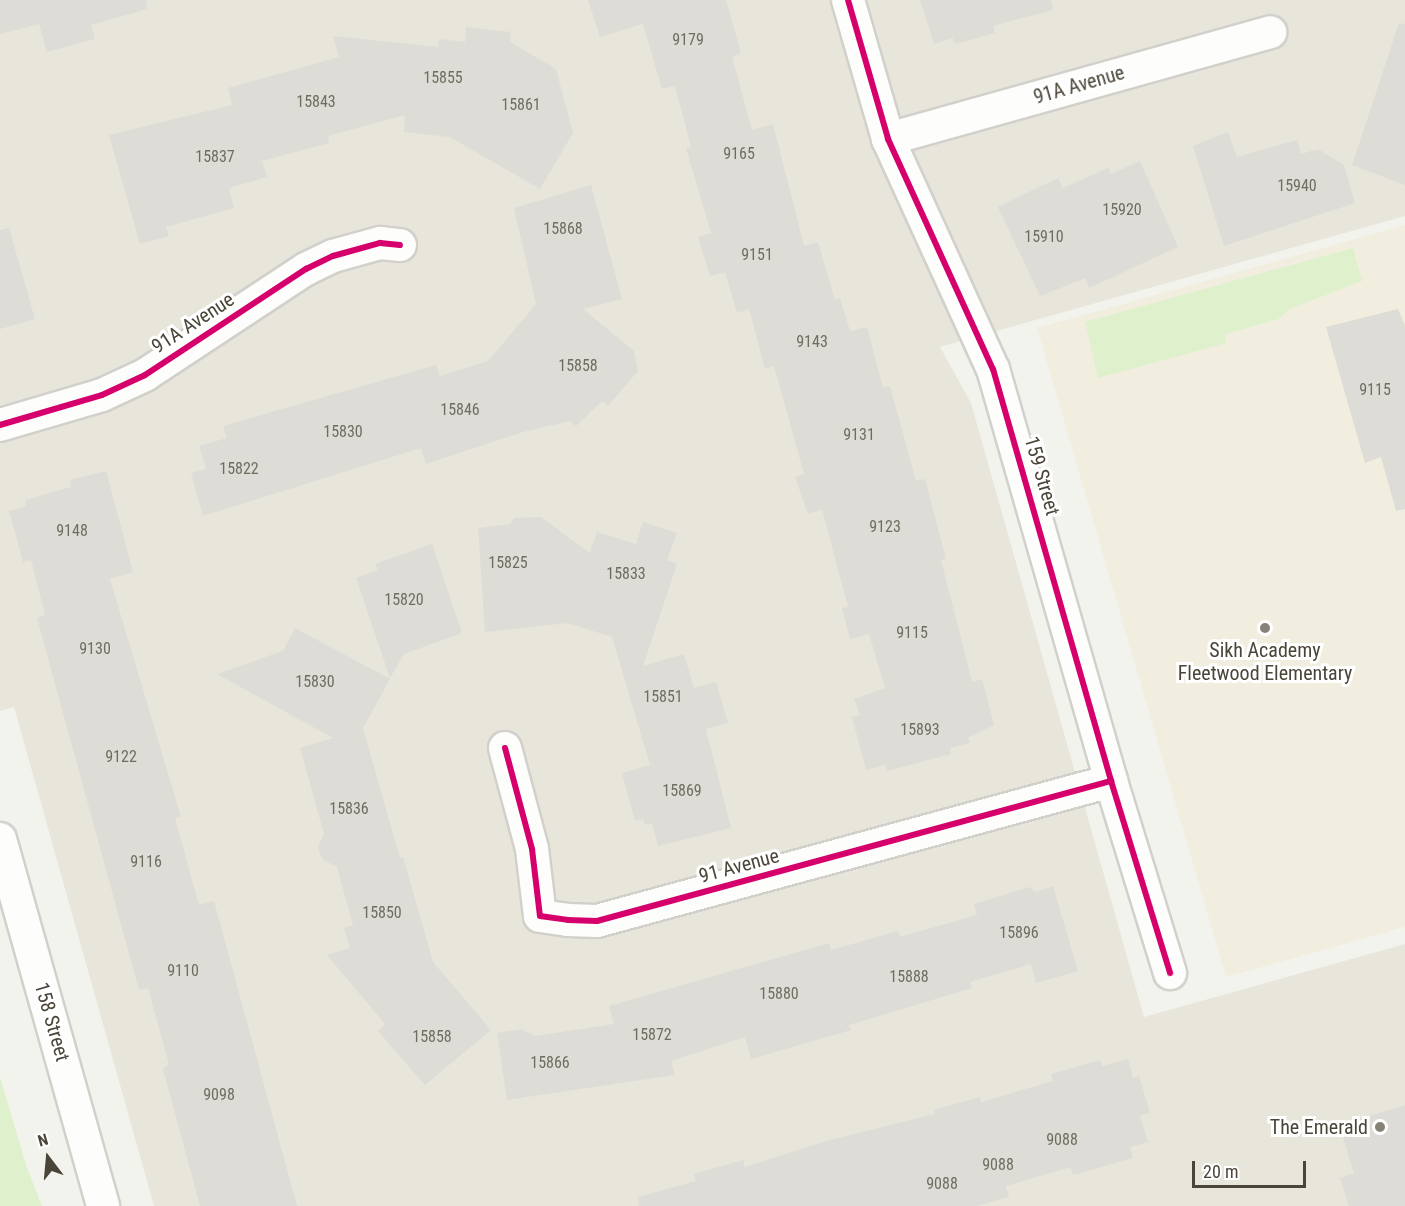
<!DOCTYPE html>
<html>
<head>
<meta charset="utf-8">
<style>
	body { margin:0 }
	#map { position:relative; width:1405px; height:1206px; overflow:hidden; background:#f3f3ee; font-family:"Roboto Condensed",sans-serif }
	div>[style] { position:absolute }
	.residential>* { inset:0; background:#e8e5db }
	.education>* { inset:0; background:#f1eee0 }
	.green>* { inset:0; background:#def0cc }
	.building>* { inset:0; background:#dddcd6 }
	.roads { filter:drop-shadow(2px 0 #d2d0cb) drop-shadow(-2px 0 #d2d0cb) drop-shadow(0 2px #d2d0cb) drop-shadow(0 -2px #d2d0cb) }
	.minor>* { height:32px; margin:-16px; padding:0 16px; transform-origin:16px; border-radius:16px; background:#fdfdfc }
	.cycleway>* { height:6px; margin:-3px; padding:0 3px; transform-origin:3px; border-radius:3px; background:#d6006c }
	.dots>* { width:16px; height:16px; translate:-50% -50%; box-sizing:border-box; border:3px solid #fff; border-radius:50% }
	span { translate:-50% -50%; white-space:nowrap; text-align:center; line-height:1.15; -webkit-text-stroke:6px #fff; paint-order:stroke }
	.number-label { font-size:16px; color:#706c60 }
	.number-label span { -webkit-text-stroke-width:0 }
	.street-label { font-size:20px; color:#4b4538 }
	.poi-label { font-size:20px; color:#4b4538 }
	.right { translate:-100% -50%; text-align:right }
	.north { position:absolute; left:18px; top:1128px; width:60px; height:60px; -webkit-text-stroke:4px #fff; paint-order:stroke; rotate:344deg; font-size:16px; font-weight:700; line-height:24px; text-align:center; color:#4b4538 }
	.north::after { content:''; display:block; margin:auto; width:21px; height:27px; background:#4b4538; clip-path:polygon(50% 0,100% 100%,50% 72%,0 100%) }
	.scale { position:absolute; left:1192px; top:1161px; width:114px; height:27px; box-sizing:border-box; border:3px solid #4b4538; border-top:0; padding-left:8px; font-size:18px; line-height:21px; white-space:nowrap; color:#4b4538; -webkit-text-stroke:4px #fff; paint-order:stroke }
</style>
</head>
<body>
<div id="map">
	<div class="residential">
		<i style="clip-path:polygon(0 0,1405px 0,1405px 216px,940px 347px,971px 403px,1144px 1017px,1405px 944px,1405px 1206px,154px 1206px,14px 707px,0 711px)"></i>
	</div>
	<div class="education">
		<i style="clip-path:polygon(1405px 225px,1405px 927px,1226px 977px,1037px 328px)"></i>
	</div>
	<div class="green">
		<i style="clip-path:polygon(1353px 248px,1362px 281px,1292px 308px,1278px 319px,1226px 334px,1226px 343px,1098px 378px,1085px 322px)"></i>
		<i style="clip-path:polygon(0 1077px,26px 1165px,42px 1206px,0 1206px)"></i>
	</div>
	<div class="building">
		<i style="clip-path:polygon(0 0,146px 0,147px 9px,91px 25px,95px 39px,47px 52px,39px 24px,0 34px)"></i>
		<i style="clip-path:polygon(588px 0,726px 0,741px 53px,733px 56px,733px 60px,752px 130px,773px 124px,804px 246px,818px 242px,835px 300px,840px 298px,850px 331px,867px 327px,883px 388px,890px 386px,916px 481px,925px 479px,946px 559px,941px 560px,972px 682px,982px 679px,994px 725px,968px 738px,970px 743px,950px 748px,951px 754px,887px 771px,886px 765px,866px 770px,852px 717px,860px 715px,854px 699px,885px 688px,869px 634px,850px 639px,842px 608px,848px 607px,822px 509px,808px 514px,795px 477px,804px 474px,774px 366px,765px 369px,749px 309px,737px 313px,725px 272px,710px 276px,698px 237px,711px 233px,686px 148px,691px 147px,675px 86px,662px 89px,643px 24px,600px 37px)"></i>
		<i style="clip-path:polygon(920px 0,1051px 0,1053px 10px,993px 26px,995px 33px,955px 44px,953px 38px,934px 44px)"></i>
		<i style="clip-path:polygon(1399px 23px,1405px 24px,1405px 185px,1352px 165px)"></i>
		<i style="clip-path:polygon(466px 27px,511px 32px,510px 42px,556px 69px,573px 133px,540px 189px,450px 137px,404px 132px,405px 115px,328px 136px,329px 143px,262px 161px,267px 177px,229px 188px,234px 208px,166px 227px,169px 236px,140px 244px,109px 135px,232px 105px,228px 88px,339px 57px,333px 36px,438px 47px,439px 39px,465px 42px)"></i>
		<i style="clip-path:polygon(1228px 132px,1237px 157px,1297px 140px,1301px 154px,1318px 149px,1344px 165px,1355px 203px,1224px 246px,1193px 146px)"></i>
		<i style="clip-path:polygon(1140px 161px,1178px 247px,1089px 288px,1086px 278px,1040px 296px,998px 207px,1058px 178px,1063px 188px,1108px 168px,1111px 174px)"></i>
		<i style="clip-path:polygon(591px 185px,622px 299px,583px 309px,634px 351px,638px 371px,608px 406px,602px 401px,576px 426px,570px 421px,523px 432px,426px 464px,421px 448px,203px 516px,191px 473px,206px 469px,199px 446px,227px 438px,223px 426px,436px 365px,440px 376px,488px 361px,536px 304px,514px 208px)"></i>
		<i style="clip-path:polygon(9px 228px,35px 319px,0 329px,0 230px)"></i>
		<i style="clip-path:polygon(1398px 309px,1405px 326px,1405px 509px,1396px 511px,1381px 457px,1365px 463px,1326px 327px)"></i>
		<i style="clip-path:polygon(106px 471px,133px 572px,110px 579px,181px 817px,175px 818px,199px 905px,214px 901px,297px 1206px,200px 1206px,163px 1069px,169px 1064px,148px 988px,139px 990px,37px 618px,45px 615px,31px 560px,23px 562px,9px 511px,26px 506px,25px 500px,71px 487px,70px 480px)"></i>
		<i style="clip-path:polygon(541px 517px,590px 553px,597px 532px,636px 544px,643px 522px,677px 533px,667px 560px,677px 564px,643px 666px,684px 654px,694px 688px,716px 682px,728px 723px,706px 729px,731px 828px,658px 846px,652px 823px,645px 825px,643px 819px,635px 821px,622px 773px,650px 765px,612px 637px,568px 623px,485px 632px,478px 528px,510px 524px,514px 518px)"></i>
		<i style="clip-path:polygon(432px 544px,462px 633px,404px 654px,390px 678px,356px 578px,378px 570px,375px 564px)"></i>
		<i style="clip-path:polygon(295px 628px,390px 679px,363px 728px,400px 858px,403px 857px,433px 962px,491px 1030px,425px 1085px,378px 1031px,385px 1024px,327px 955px,350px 948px,344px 928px,353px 925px,337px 867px,322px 859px,318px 847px,324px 834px,300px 748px,333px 738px,217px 674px,283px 651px)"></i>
		<i style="clip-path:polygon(1053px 886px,1078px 971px,1036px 983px,1031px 964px,970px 982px,972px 988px,849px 1025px,851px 1030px,751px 1059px,745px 1037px,671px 1061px,675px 1075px,507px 1100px,497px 1033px,521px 1029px,535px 1036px,614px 1024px,609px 1006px,829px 943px,831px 950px,898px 931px,900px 937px,977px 915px,974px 904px,1029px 887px,1036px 892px)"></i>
		<i style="clip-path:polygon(1128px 1059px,1133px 1078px,1139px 1076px,1150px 1113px,1140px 1116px,1148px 1142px,1130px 1147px,1133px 1158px,1073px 1175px,1071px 1167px,1006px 1186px,1009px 1197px,977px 1206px,639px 1206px,638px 1197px,696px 1181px,694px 1174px,743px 1160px,745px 1167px,823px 1142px,935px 1114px,934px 1110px,980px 1097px,981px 1102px,1053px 1081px,1051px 1074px,1100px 1060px,1102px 1066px)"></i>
		<i style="clip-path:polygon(1405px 1105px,1405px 1206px,1349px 1206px,1340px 1178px,1354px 1173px,1343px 1138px,1357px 1133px,1353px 1121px)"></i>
	</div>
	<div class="roads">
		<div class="minor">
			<i style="left:848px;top:0;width:145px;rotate:73.9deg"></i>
			<i style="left:888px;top:139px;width:253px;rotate:65.5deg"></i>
			<i style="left:993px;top:369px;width:429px;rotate:74deg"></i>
			<i style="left:1111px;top:781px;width:201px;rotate:72.9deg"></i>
			<i style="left:888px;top:139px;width:397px;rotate:-15.6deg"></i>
			<i style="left:0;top:425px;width:106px;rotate:-16.4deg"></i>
			<i style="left:102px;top:395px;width:47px;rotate:-24.9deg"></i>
			<i style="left:145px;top:375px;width:193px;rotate:-33.4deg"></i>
			<i style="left:306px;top:269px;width:30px;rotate:-26deg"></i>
			<i style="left:333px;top:256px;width:49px;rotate:-15.5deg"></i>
			<i style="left:380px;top:243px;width:20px;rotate:6deg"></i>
			<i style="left:505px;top:748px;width:105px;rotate:75deg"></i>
			<i style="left:532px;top:849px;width:67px;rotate:83.2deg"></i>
			<i style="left:540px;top:916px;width:28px;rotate:8deg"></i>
			<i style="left:568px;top:920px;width:29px;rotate:2deg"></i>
			<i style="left:597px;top:921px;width:533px;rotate:-15.24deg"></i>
			<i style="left:0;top:839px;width:381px;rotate:74.3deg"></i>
		</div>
	</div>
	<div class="cycleway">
		<i style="left:848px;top:0;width:145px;rotate:73.9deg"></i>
		<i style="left:888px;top:139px;width:253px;rotate:65.5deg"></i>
		<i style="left:993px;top:369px;width:429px;rotate:74deg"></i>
		<i style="left:1111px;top:781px;width:201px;rotate:72.9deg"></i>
		<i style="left:0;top:425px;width:106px;rotate:-16.4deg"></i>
		<i style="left:102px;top:395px;width:47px;rotate:-24.9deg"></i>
		<i style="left:145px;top:375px;width:193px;rotate:-33.4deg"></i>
		<i style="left:306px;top:269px;width:30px;rotate:-26deg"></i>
		<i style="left:333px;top:256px;width:49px;rotate:-15.5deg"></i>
		<i style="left:380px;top:243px;width:20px;rotate:6deg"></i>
		<i style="left:505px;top:748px;width:105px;rotate:75deg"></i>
		<i style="left:532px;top:849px;width:67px;rotate:83.2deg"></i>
		<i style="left:540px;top:916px;width:28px;rotate:8deg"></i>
		<i style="left:568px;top:920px;width:29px;rotate:2deg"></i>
		<i style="left:597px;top:921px;width:533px;rotate:-15.24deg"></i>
	</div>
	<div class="dots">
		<i style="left:1265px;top:628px;background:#868278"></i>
		<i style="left:1380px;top:1127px;background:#868278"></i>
	</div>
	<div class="number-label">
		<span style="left:688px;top:40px">9179</span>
		<span style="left:443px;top:78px">15855</span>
		<span style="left:316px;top:102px">15843</span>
		<span style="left:521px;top:105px">15861</span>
		<span style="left:739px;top:154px">9165</span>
		<span style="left:215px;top:157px">15837</span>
		<span style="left:1297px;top:186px">15940</span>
		<span style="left:1122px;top:210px">15920</span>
		<span style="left:563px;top:229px">15868</span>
		<span style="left:1044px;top:237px">15910</span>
		<span style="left:757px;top:255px">9151</span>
		<span style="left:812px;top:342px">9143</span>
		<span style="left:578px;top:366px">15858</span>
		<span style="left:1375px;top:390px">9115</span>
		<span style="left:460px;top:410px">15846</span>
		<span style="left:343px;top:432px">15830</span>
		<span style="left:859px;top:435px">9131</span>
		<span style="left:239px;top:469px">15822</span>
		<span style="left:885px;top:527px">9123</span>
		<span style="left:72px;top:531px">9148</span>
		<span style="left:508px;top:563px">15825</span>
		<span style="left:626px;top:574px">15833</span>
		<span style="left:404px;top:600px">15820</span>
		<span style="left:912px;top:633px">9115</span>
		<span style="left:95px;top:649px">9130</span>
		<span style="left:315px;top:682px">15830</span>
		<span style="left:663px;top:697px">15851</span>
		<span style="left:920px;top:730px">15893</span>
		<span style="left:121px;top:757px">9122</span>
		<span style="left:682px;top:791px">15869</span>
		<span style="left:349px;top:809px">15836</span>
		<span style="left:146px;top:862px">9116</span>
		<span style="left:382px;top:913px">15850</span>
		<span style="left:1019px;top:933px">15896</span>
		<span style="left:183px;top:971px">9110</span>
		<span style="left:909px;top:977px">15888</span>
		<span style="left:779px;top:994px">15880</span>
		<span style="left:652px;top:1035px">15872</span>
		<span style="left:432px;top:1037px">15858</span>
		<span style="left:550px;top:1063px">15866</span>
		<span style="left:219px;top:1095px">9098</span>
		<span style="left:1062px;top:1140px">9088</span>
		<span style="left:998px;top:1165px">9088</span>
		<span style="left:942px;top:1184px">9088</span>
	</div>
	<div class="street-label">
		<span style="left:1079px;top:85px;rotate:-16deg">91A Avenue</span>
		<span style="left:193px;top:323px;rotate:-33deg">91A Avenue</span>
		<span style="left:1042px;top:476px;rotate:74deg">159 Street</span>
		<span style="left:739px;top:866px;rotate:-15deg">91 Avenue</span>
		<span style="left:52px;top:1022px;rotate:74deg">158 Street</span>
	</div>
	<div class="poi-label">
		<span style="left:1265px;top:662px">Sikh Academy<br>Fleetwood Elementary</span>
		<span class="right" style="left:1368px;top:1127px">The Emerald</span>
	</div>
	<div class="north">N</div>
	<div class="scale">20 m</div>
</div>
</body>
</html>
